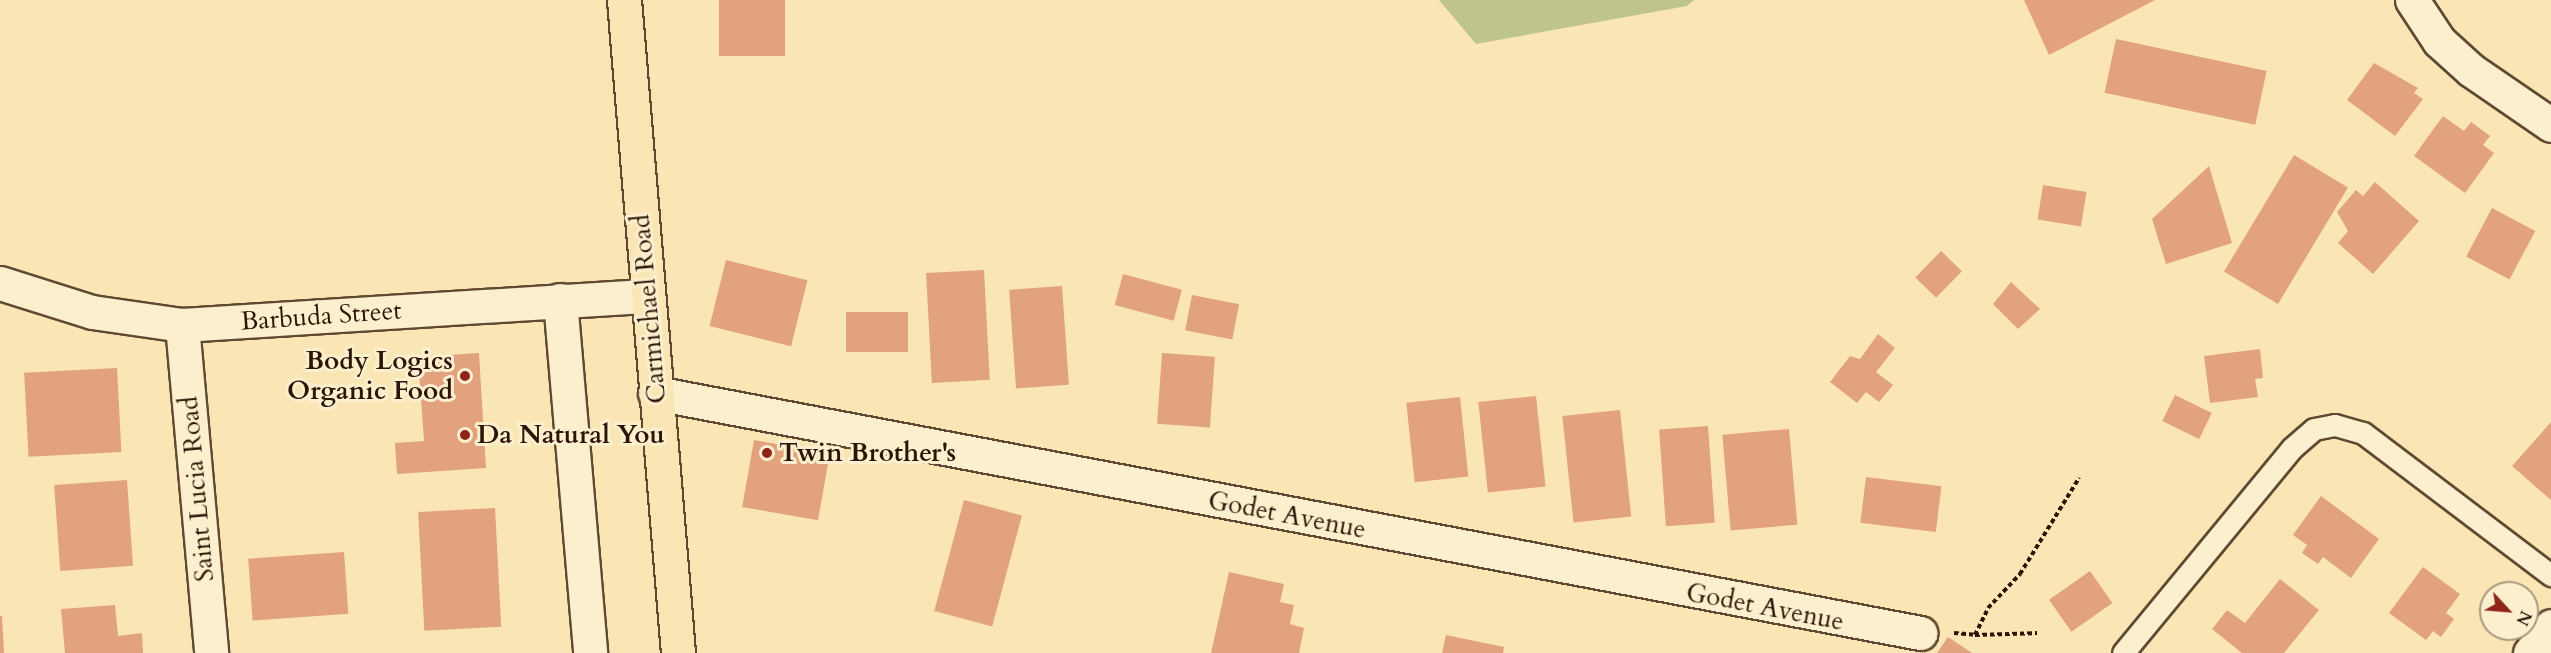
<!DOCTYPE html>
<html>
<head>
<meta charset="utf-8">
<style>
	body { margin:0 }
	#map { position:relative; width:2551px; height:653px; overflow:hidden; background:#fae6b4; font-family:Cardo,serif }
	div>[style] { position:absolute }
	.green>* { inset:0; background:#bfc48c }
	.building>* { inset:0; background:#e2a27d; transform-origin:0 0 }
	.path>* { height:4px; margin-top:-2px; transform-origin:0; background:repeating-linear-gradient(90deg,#2c1507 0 4.5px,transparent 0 7.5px) }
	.roads { filter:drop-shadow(2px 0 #604932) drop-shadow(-2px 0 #604932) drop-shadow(0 2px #604932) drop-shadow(0 -2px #604932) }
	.lane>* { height:21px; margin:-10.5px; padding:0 10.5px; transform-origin:10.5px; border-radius:10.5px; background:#fcefce }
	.street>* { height:33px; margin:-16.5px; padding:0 16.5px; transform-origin:16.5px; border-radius:16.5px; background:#fcefce }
	.primary>* { height:33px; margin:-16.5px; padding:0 16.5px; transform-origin:16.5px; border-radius:16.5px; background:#fae6b4 }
	.dots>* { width:16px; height:16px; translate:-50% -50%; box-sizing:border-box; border:3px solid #fcefce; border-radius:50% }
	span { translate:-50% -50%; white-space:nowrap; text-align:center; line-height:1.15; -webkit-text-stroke:6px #fcefce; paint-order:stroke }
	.street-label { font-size:26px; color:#2c1507 }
	.poi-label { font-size:26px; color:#2c1507; font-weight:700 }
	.right { translate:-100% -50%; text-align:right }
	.left { translate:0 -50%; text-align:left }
	.north { position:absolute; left:2479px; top:581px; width:60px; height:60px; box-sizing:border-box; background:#fcefce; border:2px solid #a9987e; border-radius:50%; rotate:116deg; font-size:16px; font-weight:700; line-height:24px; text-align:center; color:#2c1507 }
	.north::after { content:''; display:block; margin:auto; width:21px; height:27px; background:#8f2418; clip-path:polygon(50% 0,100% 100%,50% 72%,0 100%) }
</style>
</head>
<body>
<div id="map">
	<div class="green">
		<i style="clip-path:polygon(1439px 0,1694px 0,1687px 6px,1476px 44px)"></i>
	</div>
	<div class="building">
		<i style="left:719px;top:0;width:66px;height:56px"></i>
		<i style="clip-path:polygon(2024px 0,2155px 0,2049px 55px)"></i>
		<i style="left:2116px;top:39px;width:154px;height:55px;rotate:12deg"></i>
		<i style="clip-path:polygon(2374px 63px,2418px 88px,2414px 93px,2423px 99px,2395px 136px,2347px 100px)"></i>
		<i style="clip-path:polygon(2443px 116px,2464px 131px,2471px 122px,2490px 136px,2483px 145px,2494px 153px,2465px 193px,2414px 156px)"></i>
		<i style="left:2294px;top:155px;width:63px;height:136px;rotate:31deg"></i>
		<i style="clip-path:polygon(2209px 166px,2232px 243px,2166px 264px,2152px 219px)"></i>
		<i style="clip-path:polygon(2375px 182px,2419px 221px,2373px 274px,2338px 243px,2348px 231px,2337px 212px,2356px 190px,2363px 196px)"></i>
		<i style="left:2043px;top:185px;width:44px;height:35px;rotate:9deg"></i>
		<i style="left:2492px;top:208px;width:49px;height:55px;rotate:28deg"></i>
		<i style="left:1941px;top:251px;width:29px;height:37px;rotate:44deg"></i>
		<i style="left:726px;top:260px;width:84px;height:68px;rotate:14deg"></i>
		<i style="left:984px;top:270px;width:110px;height:58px;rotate:87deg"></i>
		<i style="left:1123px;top:274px;width:61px;height:32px;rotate:15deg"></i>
		<i style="clip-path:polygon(2011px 282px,2040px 309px,2018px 329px,1993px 304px)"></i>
		<i style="left:1062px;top:286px;width:99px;height:53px;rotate:86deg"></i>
		<i style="left:1192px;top:295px;width:48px;height:36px;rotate:11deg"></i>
		<i style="left:846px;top:312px;width:62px;height:40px"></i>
		<i style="clip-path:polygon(1878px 334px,1895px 348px,1876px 372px,1893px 385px,1879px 402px,1866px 392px,1857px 403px,1830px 382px,1850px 356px,1860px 359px)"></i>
		<i style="clip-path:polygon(2260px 349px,2263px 378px,2255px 379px,2258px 397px,2210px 403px,2204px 356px)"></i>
		<i style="clip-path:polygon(479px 353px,486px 468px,397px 474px,395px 443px,424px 441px,418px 357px)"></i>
		<i style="left:1162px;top:353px;width:53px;height:71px;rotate:4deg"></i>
		<i style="left:117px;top:368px;width:84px;height:93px;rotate:87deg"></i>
		<i style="left:2175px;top:395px;width:41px;height:29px;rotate:26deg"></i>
		<i style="left:1536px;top:396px;width:91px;height:58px;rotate:84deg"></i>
		<i style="left:1460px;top:397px;width:80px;height:54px;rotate:84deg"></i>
		<i style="left:1620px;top:410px;width:107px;height:58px;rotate:84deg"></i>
		<i style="clip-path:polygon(2551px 422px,2551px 500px,2512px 466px)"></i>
		<i style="left:1708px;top:426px;width:97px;height:49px;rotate:86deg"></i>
		<i style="left:1789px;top:429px;width:96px;height:67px;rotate:85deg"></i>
		<i style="left:754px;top:440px;width:77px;height:68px;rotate:10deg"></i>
		<i style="left:1866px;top:477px;width:76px;height:46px;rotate:7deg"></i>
		<i style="left:127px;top:480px;width:86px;height:73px;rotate:86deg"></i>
		<i style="clip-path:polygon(2321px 496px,2379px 539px,2351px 578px,2323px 557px,2318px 564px,2302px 553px,2307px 545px,2293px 535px)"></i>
		<i style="left:964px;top:500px;width:60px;height:115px;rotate:15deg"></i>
		<i style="left:495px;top:508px;width:119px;height:77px;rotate:87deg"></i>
		<i style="left:344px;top:552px;width:62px;height:96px;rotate:86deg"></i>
		<i style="clip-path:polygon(2423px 567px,2460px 594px,2446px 613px,2454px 619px,2441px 637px,2433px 631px,2426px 640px,2389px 613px)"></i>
		<i style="left:2090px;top:571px;width:39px;height:50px;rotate:55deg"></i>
		<i style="clip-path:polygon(1229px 572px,1284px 584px,1280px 602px,1294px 605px,1290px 624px,1304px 628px,1299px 653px,1211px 653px)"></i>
		<i style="clip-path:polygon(2280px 579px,2319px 610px,2284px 653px,2242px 653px,2212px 629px,2227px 610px,2245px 623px)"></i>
		<i style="clip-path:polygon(115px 605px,118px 636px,142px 633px,143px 653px,65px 653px,61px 609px)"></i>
		<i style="clip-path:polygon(0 616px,2px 616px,4px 653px,0 653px)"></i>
		<i style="clip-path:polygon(1446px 635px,1504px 647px,1503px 653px,1442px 653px)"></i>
		<i style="clip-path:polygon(1948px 637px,1972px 653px,1937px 653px)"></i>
	</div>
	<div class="path">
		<i style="left:1954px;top:633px;width:21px;rotate:5deg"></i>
		<i style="left:1975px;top:635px;width:30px;rotate:-64deg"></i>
		<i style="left:1988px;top:608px;width:47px;rotate:-46.7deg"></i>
		<i style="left:2020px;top:574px;width:113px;rotate:-58.4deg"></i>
		<i style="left:1975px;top:635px;width:62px;rotate:-1.8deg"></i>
	</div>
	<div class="roads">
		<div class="lane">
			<i style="left:2123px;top:653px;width:266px;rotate:-50.5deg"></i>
			<i style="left:2292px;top:448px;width:29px;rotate:-41deg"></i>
			<i style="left:2314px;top:429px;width:21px;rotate:-11deg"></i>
			<i style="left:2335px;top:425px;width:29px;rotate:16deg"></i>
			<i style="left:2363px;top:433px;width:236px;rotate:37.1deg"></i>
		</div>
		<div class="street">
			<i style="left:2412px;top:0;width:49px;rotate:56.6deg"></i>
			<i style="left:2439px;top:41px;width:43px;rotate:42.2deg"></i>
			<i style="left:2471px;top:70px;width:97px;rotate:34.5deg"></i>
			<i style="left:0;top:283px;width:96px;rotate:17.5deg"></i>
			<i style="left:92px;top:312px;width:91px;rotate:8.2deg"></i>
			<i style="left:182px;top:325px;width:467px;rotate:-3.6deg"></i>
			<i style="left:560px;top:300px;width:354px;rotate:85.1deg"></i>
			<i style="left:182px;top:325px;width:329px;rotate:84.9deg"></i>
			<i style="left:655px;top:393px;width:1288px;rotate:10.74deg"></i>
			<i style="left:2530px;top:653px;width:34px;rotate:-52deg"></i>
		</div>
		<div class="primary">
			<i style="left:624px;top:0;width:655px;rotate:85.27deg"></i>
		</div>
	</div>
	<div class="dots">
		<i style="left:465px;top:376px;background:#8f2418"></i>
		<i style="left:465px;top:435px;background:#8f2418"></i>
		<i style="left:767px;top:453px;background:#8f2418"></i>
	</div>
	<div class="street-label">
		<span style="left:649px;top:309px;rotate:-95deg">Carmichael Road</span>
		<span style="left:321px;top:316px;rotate:-4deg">Barbuda Street</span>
		<span style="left:197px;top:489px;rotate:-95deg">Saint Lucia Road</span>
		<span style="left:1287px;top:515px;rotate:11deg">Godet Avenue</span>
		<span style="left:1765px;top:607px;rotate:11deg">Godet Avenue</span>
	</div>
	<div class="poi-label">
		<span class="right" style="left:453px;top:376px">Body Logics<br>Organic Food</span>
		<span class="left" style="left:477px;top:435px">Da Natural You</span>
		<span class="left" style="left:779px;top:453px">Twin Brother's</span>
	</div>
	<div class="north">N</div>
</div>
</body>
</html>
